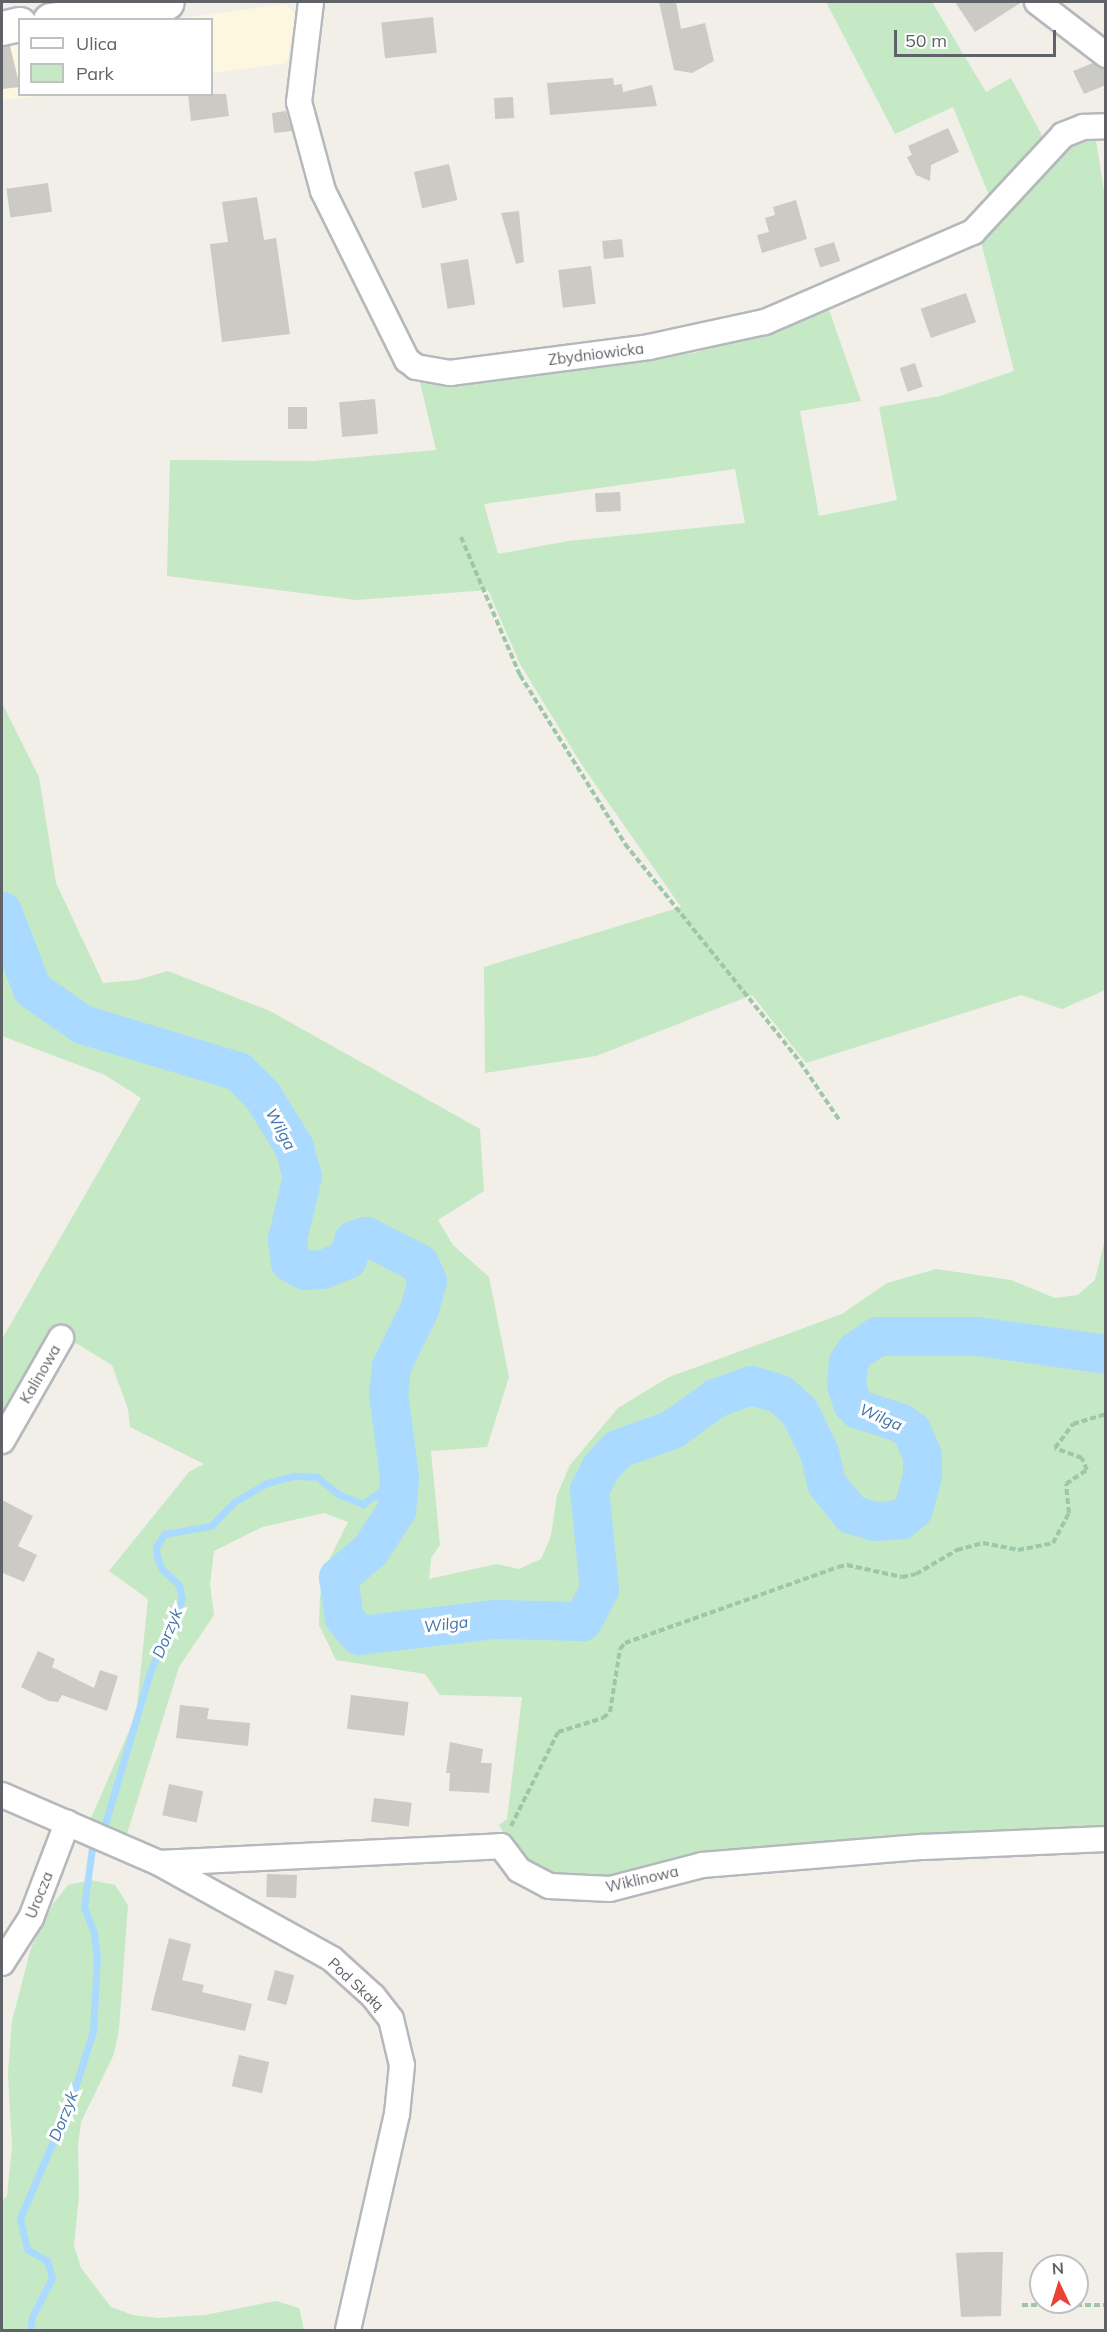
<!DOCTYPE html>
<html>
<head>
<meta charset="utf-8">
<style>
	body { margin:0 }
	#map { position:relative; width:1107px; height:2332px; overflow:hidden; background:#f1efe8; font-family:Mulish,sans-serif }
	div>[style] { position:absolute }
	.commercial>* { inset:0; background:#fef7e0 }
	.green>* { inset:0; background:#c5e8c5 }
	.stream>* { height:7px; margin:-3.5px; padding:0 3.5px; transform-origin:3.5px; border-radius:3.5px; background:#aadaff }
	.river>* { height:39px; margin:-19.5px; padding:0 19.5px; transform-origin:19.5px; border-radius:19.5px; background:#aadaff }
	.building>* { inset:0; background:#cccac5; transform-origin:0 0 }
	.path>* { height:4px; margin-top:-2px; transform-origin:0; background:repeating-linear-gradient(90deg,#9cc7a9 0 6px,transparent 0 9px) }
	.roads { filter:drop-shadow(2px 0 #b5b8bc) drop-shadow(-2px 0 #b5b8bc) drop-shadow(0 2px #b5b8bc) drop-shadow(0 -2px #b5b8bc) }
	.street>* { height:24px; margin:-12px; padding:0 12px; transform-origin:12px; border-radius:12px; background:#fff }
	.secondary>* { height:33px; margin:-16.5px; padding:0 16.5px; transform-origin:16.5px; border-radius:16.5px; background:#fff }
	span { translate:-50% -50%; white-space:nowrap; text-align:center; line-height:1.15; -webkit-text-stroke:6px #fff; paint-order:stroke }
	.street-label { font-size:15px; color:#5f6368 }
	.water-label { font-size:16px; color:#4174aa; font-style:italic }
	.frame { position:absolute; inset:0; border:3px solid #5f6368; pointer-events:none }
	.legend { position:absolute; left:18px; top:18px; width:195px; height:78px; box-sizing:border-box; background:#fff; border:2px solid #bfc1c3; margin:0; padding:8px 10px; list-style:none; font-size:18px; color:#5f6368 }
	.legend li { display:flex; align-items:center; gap:12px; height:30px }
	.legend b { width:30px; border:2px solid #bfc1c3 }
	.north { position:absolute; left:1029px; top:2254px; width:60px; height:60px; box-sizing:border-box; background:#fff; border:2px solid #bfc1c3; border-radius:50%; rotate:356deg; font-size:16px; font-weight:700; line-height:24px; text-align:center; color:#5f6368 }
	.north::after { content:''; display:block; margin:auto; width:21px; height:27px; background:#ea4335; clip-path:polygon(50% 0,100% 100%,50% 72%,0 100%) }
	.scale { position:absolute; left:894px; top:30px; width:162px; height:27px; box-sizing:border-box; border:3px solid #5f6368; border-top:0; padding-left:8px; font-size:18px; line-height:21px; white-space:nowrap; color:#5f6368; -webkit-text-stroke:4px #fff; paint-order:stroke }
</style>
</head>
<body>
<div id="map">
	<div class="commercial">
		<i style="clip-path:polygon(286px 4px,296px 15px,287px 63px,212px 73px,212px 20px,174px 19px)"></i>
		<i style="clip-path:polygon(19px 44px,20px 94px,49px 95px,2px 100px,2px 48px)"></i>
	</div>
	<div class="green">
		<i style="clip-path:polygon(826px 2px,932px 2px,986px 92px,1011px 78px,1044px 139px,993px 205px,953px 107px,895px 134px)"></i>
		<i style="clip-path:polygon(evenodd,1095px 134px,1106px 204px,1105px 990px,1062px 1009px,1021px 995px,806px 1063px,752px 995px,596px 1056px,485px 1073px,484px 967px,681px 907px,582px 765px,520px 664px,488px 590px,356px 600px,167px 576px,170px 460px,313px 461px,436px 450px,419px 378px,694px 353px,828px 307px,861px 401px,800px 411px,819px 516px,897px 500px,879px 407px,940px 396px,1014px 371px,981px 242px,1026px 194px,1057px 148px,1095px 134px,735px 469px,745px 523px,568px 541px,498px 554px,484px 504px,735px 469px)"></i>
		<i style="clip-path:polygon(2px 703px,39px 777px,56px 883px,103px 983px,137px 980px,168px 971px,270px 1011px,480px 1129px,484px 1191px,438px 1220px,453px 1245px,489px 1277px,509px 1377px,487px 1447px,431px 1451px,440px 1545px,431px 1558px,429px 1579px,497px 1564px,519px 1569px,541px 1559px,551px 1536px,557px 1495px,570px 1465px,618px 1408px,669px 1377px,842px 1314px,887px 1283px,936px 1269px,1011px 1280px,1055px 1298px,1078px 1295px,1095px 1280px,1105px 1239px,1105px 1829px,604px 1881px,544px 1875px,520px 1862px,499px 1825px,507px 1819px,522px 1697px,440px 1695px,425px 1674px,336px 1660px,319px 1625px,320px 1597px,326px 1566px,348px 1522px,324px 1513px,262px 1527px,214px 1551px,210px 1584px,214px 1615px,179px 1667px,126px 1837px,91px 1818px,136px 1715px,148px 1599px,109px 1571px,189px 1472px,204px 1464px,130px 1427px,128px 1409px,112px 1365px,59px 1333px,2px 1433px,2px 1339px,141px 1098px,105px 1075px,2px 1036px)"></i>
		<i style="clip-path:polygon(91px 1880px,115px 1885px,128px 1905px,119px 2029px,114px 2054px,81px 2122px,78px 2145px,79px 2195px,74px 2245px,81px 2268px,111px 2307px,133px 2315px,158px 2318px,205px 2315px,276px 2301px,299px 2308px,304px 2330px,2px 2330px,2px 2201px,7px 2196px,12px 2147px,8px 2073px,12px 2021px,31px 1948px,53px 1904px,68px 1885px)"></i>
	</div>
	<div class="stream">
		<i style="left:105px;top:1824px;width:159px;rotate:-73.5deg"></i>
		<i style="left:150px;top:1672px;width:80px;rotate:-66.3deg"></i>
		<i style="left:182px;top:1599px;width:14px;rotate:-102deg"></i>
		<i style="left:179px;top:1585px;width:23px;rotate:-137deg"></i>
		<i style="left:162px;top:1569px;width:13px;rotate:-113deg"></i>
		<i style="left:157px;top:1557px;width:10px;rotate:-96deg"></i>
		<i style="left:156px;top:1547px;width:15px;rotate:-58deg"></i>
		<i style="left:164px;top:1534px;width:48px;rotate:-9.7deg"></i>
		<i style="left:211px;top:1526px;width:33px;rotate:-46deg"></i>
		<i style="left:234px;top:1502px;width:38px;rotate:-30deg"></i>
		<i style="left:267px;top:1483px;width:27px;rotate:-15deg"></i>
		<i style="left:293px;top:1476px;width:24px;rotate:2deg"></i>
		<i style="left:317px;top:1477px;width:27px;rotate:39deg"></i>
		<i style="left:338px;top:1494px;width:27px;rotate:22deg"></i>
		<i style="left:363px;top:1504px;width:45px;rotate:-36.9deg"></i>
		<i style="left:30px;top:2330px;width:13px;rotate:-81deg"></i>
		<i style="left:32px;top:2317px;width:44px;rotate:-62.9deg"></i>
		<i style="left:52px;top:2278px;width:18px;rotate:-106deg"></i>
		<i style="left:47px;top:2261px;width:23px;rotate:-149deg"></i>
		<i style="left:27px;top:2249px;width:32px;rotate:-103deg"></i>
		<i style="left:20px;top:2218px;width:129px;rotate:-66.6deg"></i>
		<i style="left:71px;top:2100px;width:72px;rotate:-72.3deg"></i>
		<i style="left:93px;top:2031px;width:73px;rotate:-86.9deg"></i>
		<i style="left:97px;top:1958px;width:25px;rotate:-97deg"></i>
		<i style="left:94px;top:1933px;width:28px;rotate:-111deg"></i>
		<i style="left:84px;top:1907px;width:60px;rotate:-82.3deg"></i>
	</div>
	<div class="river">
		<i style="left:2px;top:911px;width:84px;rotate:69deg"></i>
		<i style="left:32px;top:989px;width:61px;rotate:35deg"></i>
		<i style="left:82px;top:1024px;width:163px;rotate:16.8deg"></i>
		<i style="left:238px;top:1071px;width:34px;rotate:45deg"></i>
		<i style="left:262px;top:1095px;width:61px;rotate:58.4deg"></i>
		<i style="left:294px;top:1147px;width:30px;rotate:75deg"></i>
		<i style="left:302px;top:1176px;width:65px;rotate:103.4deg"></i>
		<i style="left:287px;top:1239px;width:23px;rotate:83deg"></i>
		<i style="left:290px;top:1262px;width:17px;rotate:28deg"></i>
		<i style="left:305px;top:1270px;width:17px;rotate:-3deg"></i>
		<i style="left:322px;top:1269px;width:27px;rotate:-22deg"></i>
		<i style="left:347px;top:1259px;width:20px;rotate:-72deg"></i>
		<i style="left:353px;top:1240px;width:14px;rotate:-17deg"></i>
		<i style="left:366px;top:1236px;width:59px;rotate:27deg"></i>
		<i style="left:419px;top:1263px;width:20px;rotate:66deg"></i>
		<i style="left:427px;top:1281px;width:29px;rotate:106deg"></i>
		<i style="left:419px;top:1309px;width:64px;rotate:116.2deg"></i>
		<i style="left:391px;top:1366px;width:27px;rotate:96deg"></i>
		<i style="left:388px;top:1393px;width:85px;rotate:82.5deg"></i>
		<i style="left:399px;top:1477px;width:33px;rotate:95deg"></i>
		<i style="left:396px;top:1510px;width:48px;rotate:123deg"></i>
		<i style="left:370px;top:1550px;width:42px;rotate:139.8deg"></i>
		<i style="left:338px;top:1577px;width:41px;rotate:81.7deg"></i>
		<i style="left:344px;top:1618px;width:23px;rotate:49deg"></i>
		<i style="left:359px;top:1635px;width:135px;rotate:-6.8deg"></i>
		<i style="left:493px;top:1619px;width:89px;rotate:1.3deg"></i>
		<i style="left:582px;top:1621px;width:36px;rotate:-62deg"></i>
		<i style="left:599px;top:1589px;width:100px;rotate:-95.7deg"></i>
		<i style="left:589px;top:1489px;width:24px;rotate:-62deg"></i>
		<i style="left:600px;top:1468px;width:25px;rotate:-48deg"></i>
		<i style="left:617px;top:1449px;width:59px;rotate:-20deg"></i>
		<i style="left:672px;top:1429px;width:53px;rotate:-35.8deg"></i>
		<i style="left:715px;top:1398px;width:38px;rotate:-20deg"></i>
		<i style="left:751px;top:1385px;width:30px;rotate:17deg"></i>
		<i style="left:780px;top:1394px;width:25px;rotate:42deg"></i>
		<i style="left:799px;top:1411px;width:46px;rotate:64deg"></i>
		<i style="left:819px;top:1452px;width:32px;rotate:77deg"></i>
		<i style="left:826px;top:1483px;width:40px;rotate:51deg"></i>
		<i style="left:851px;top:1514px;width:25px;rotate:16deg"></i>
		<i style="left:875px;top:1521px;width:26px;rotate:-4deg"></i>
		<i style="left:901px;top:1519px;width:16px;rotate:-40deg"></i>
		<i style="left:913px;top:1509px;width:35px;rotate:-75deg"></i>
		<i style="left:922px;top:1475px;width:20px;rotate:-90deg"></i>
		<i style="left:922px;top:1455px;width:27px;rotate:-114deg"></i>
		<i style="left:911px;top:1430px;width:14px;rotate:-146deg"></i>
		<i style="left:899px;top:1422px;width:43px;rotate:-162.4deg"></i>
		<i style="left:858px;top:1409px;width:8px;rotate:-135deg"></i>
		<i style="left:852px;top:1403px;width:20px;rotate:-108deg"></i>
		<i style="left:846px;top:1384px;width:22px;rotate:-85deg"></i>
		<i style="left:848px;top:1362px;width:13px;rotate:-58deg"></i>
		<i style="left:855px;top:1351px;width:27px;rotate:-34deg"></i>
		<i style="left:877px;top:1336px;width:100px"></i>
		<i style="left:977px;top:1336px;width:130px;rotate:7.9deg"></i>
	</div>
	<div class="building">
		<i style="clip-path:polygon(659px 2px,676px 2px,681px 29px,705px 23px,714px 61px,692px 73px,674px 70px)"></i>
		<i style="clip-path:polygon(955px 2px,1022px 2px,975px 32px)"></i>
		<i style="left:433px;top:17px;width:36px;height:52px;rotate:84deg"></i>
		<i style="clip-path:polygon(2px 46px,10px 46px,20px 87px,2px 89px)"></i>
		<i style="clip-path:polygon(1093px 63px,1106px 69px,1106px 85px,1084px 94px,1073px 71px)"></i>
		<i style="clip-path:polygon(613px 78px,614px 85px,622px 84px,623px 92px,652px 85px,657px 106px,550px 115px,547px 83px)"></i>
		<i style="clip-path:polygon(188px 94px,226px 94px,229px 116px,191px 121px)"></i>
		<i style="left:513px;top:97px;width:21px;height:19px;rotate:87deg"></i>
		<i style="clip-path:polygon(286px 111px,292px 131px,274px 133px,272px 113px)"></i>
		<i style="clip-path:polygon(948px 128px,959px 152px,931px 165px,930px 181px,916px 175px,907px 157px,912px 155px,908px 146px)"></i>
		<i style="left:449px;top:164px;width:37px;height:36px;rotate:77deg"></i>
		<i style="left:48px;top:183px;width:29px;height:42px;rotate:82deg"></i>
		<i style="clip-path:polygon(257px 197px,264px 240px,276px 238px,290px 334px,222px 342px,210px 244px,228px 242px,222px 202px)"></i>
		<i style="clip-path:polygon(796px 200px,807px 239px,762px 253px,757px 235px,769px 232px,765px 218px,775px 215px,773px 207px)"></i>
		<i style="clip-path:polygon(519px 211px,524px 262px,516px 264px,501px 213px)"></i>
		<i style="left:622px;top:239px;width:18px;height:20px;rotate:84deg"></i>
		<i style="left:834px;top:242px;width:20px;height:21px;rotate:72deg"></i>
		<i style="left:468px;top:259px;width:46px;height:28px;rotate:81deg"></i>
		<i style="left:591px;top:266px;width:38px;height:33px;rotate:83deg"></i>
		<i style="left:966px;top:293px;width:31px;height:48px;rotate:71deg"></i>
		<i style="left:915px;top:363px;width:25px;height:16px;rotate:72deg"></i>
		<i style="left:375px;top:399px;width:35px;height:36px;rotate:85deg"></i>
		<i style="left:288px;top:407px;width:19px;height:22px"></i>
		<i style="left:620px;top:492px;width:19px;height:25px;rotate:87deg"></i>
		<i style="clip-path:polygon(2px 1500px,33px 1516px,18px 1546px,37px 1555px,24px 1582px,3px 1573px,2px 1576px)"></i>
		<i style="clip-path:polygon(38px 1651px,55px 1659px,52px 1667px,94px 1688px,100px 1670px,118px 1676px,107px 1711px,62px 1695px,58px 1702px,49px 1701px,21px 1687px)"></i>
		<i style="left:351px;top:1695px;width:58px;height:34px;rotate:7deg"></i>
		<i style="clip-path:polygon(180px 1705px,209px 1708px,207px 1719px,250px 1723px,248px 1746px,176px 1738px)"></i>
		<i style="clip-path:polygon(450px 1742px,483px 1749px,481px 1763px,492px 1763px,489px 1793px,449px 1791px,450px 1773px,446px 1773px)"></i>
		<i style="left:169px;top:1784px;width:35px;height:32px;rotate:12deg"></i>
		<i style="left:374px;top:1798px;width:38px;height:24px;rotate:7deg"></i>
		<i style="left:267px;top:1874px;width:30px;height:23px;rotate:2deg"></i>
		<i style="clip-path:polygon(169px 1938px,191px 1944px,182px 1980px,204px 1985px,202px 1992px,252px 2004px,245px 2031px,151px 2010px)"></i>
		<i style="left:275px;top:1970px;width:20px;height:31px;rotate:15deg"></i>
		<i style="left:239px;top:2055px;width:31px;height:32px;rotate:13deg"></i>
		<i style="clip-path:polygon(986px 2252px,1003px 2252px,1001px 2316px,961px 2317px,956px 2253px)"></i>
	</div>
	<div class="path">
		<i style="left:461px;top:537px;width:150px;rotate:66.9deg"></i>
		<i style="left:520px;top:675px;width:199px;rotate:58.1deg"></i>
		<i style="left:625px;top:844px;width:280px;rotate:51.2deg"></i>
		<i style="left:800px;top:1062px;width:71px;rotate:55.9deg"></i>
		<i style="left:511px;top:1826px;width:105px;rotate:-63.4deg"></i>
		<i style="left:558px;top:1732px;width:47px;rotate:-17.3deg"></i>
		<i style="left:603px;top:1718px;width:9px;rotate:-41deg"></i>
		<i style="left:610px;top:1712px;width:64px;rotate:-81deg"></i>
		<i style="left:620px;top:1649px;width:8px;rotate:-50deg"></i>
		<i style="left:625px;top:1643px;width:226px;rotate:-19.6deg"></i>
		<i style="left:838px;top:1567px;width:9px;rotate:-13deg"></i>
		<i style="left:847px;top:1565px;width:56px;rotate:12.3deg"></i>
		<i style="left:902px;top:1577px;width:14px;rotate:-12deg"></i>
		<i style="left:916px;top:1574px;width:48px;rotate:-30.3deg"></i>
		<i style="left:957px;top:1550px;width:27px;rotate:-15deg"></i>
		<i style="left:983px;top:1543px;width:36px;rotate:11deg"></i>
		<i style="left:1018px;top:1550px;width:36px;rotate:-11deg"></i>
		<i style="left:1053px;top:1543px;width:34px;rotate:-62deg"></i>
		<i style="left:1069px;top:1513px;width:29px;rotate:-96deg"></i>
		<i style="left:1066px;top:1484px;width:25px;rotate:-34deg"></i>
		<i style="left:1087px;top:1470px;width:13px;rotate:-113deg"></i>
		<i style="left:1082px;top:1458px;width:29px;rotate:-160deg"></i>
		<i style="left:1055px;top:1448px;width:30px;rotate:-53deg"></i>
		<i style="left:1073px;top:1424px;width:34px;rotate:-17deg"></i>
		<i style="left:1022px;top:2305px;width:84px"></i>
	</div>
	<div class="roads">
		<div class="street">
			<i style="left:311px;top:2px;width:101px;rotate:96.8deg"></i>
			<i style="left:299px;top:102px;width:92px;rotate:74.9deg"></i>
			<i style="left:323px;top:191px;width:189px;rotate:63.6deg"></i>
			<i style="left:407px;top:360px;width:11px;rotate:38deg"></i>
			<i style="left:416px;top:367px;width:35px;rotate:10deg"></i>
			<i style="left:450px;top:373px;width:201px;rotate:-7.4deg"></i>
			<i style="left:649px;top:347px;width:119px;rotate:-12.2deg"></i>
			<i style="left:765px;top:322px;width:227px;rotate:-23.4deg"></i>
			<i style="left:973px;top:232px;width:132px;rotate:-47.1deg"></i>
			<i style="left:1063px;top:135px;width:22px;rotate:-22deg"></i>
			<i style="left:1083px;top:127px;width:23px;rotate:-2deg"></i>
			<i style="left:1037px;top:2px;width:87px;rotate:37.5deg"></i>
			<i style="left:2px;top:1441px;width:119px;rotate:-60.2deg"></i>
			<i style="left:2px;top:1795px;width:171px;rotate:23.4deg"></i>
			<i style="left:159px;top:1863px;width:198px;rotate:29deg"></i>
			<i style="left:332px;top:1959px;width:55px;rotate:42.1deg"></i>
			<i style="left:373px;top:1996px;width:29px;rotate:52deg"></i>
			<i style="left:391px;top:2019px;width:47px;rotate:76.6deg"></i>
			<i style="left:402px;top:2065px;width:49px;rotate:95.8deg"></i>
			<i style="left:397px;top:2114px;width:221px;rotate:102.8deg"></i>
			<i style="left:159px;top:1863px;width:342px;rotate:-2.8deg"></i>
			<i style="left:501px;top:1846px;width:30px;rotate:53deg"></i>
			<i style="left:519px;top:1870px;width:34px;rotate:28deg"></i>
			<i style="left:549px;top:1886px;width:61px;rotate:2.8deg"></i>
			<i style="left:610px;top:1889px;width:95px;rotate:-14.6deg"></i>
			<i style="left:702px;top:1865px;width:222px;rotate:-4.7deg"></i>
			<i style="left:923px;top:1847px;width:183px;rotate:-2.5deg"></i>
			<i style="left:2px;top:1963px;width:54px;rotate:-57.2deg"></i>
			<i style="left:31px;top:1918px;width:102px;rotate:-69.2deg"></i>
		</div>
		<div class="secondary">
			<i style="left:50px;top:20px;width:118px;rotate:-8.7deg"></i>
			<i style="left:2px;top:28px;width:18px;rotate:-13deg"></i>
		</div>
	</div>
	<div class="street-label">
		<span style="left:596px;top:354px;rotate:-7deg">Zbydniowicka</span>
		<span style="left:40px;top:1374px;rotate:-60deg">Kalinowa</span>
		<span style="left:642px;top:1879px;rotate:-13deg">Wiklinowa</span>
		<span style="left:39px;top:1895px;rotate:-68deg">Urocza</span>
		<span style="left:356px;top:1984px;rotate:43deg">Pod Skałą</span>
	</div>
	<div class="water-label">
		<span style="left:281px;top:1129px;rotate:61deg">Wilga</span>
		<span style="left:881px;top:1417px;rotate:23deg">Wilga</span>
		<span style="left:446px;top:1624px;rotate:-7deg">Wilga</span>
		<span style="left:167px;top:1633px;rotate:-67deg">Dorzyk</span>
		<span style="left:63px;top:2116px;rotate:-68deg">Dorzyk</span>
	</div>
	<div class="frame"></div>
	<ul class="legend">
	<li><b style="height:8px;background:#fff"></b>Ulica</li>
	<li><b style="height:16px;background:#c5e8c5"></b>Park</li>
	</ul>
	<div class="north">N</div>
	<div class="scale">50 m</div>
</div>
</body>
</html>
